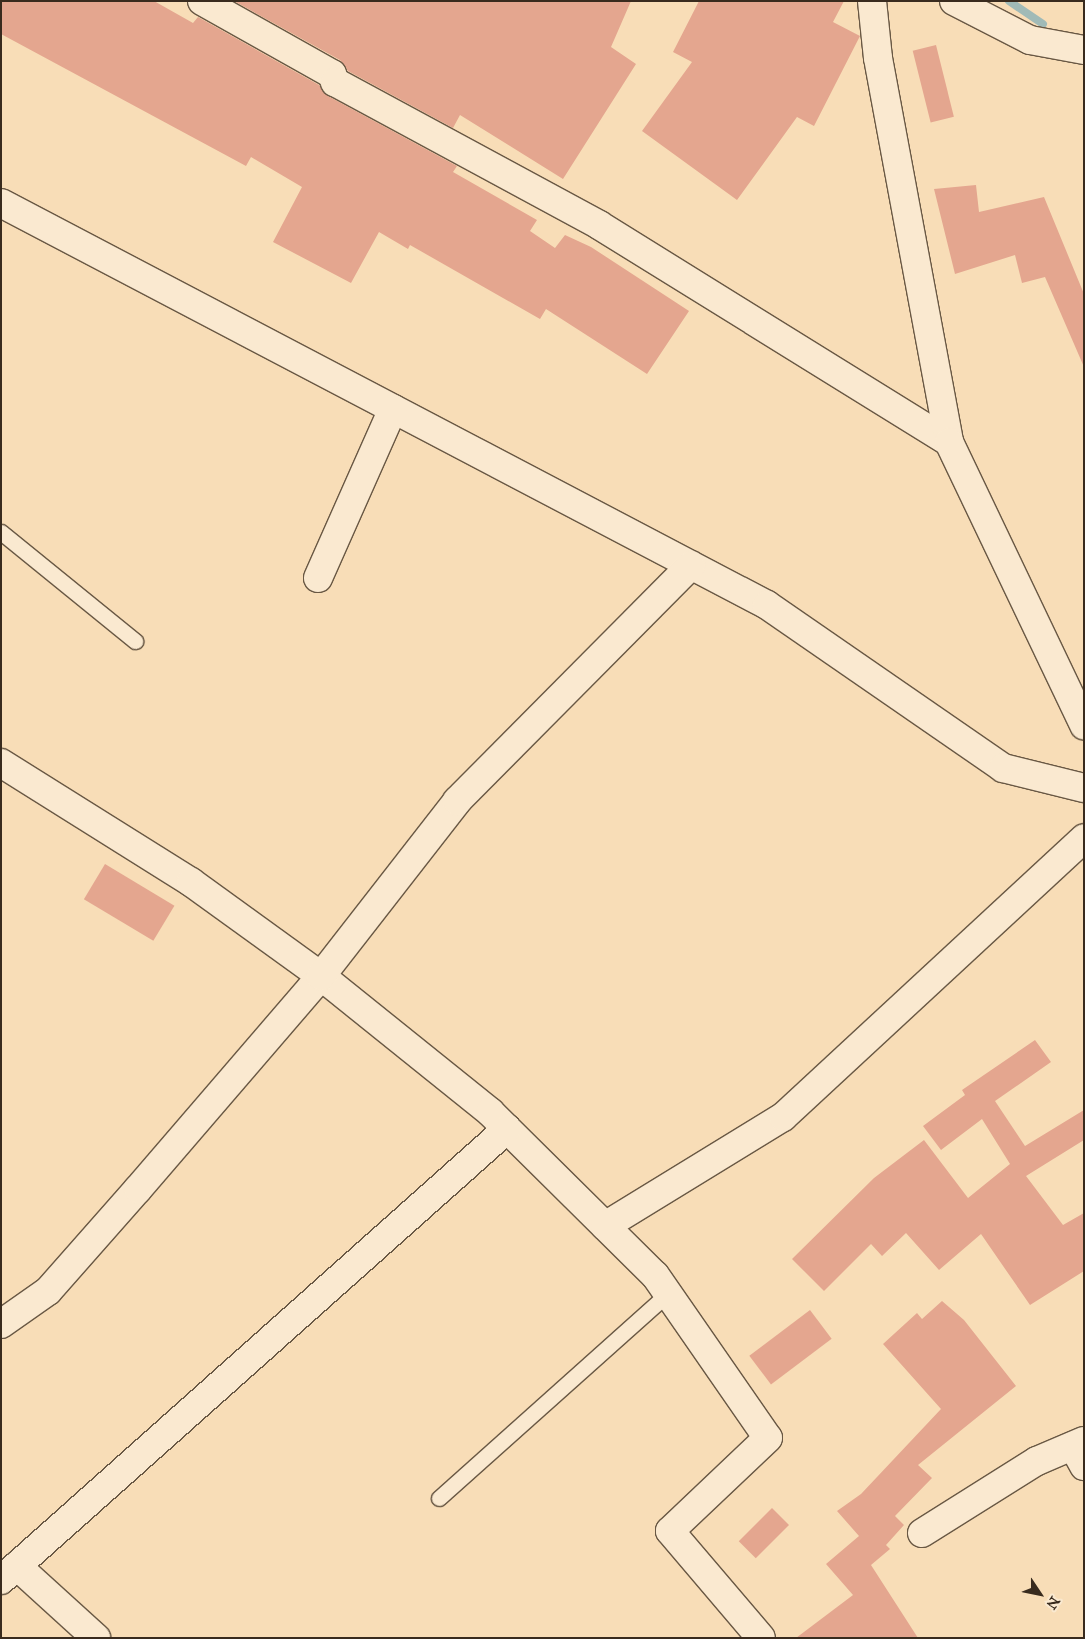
<!DOCTYPE html>
<html>
<head>
<meta charset="utf-8">
<style>
	body { margin:0 }
	#map { position:relative; width:1085px; height:1639px; overflow:hidden; background:#f8ddb7; font-family:"IM FELL Great Primer",serif }
	div>[style] { position:absolute }
	.stream>* { height:8px; margin:-4px; padding:0 4px; transform-origin:4px; border-radius:4px; background:#a0bab7 }
	.building>* { inset:0; background:#e4a68f; transform-origin:0 0 }
	.roads { filter:drop-shadow(1px 0 #695844) drop-shadow(-1px 0 #695844) drop-shadow(0 1px #695844) drop-shadow(0 -1px #695844) }
	.service>* { height:15px; margin:-7.5px; padding:0 7.5px; transform-origin:7.5px; border-radius:7.5px; background:#fae9d0 }
	.minor>* { height:28px; margin:-14px; padding:0 14px; transform-origin:14px; border-radius:14px; background:#fae9d0 }
	span { translate:-50% -50%; white-space:nowrap; text-align:center; line-height:1.15; -webkit-text-stroke:4px #fae9d0; paint-order:stroke }
	.frame { position:absolute; inset:0; border:2px solid #392b1e; pointer-events:none }
	.north { position:absolute; left:1015px; top:1569px; width:50px; height:50px; -webkit-text-stroke:4px #fae9d0; paint-order:stroke; rotate:124deg; font-size:14px; font-weight:700; line-height:20px; text-align:center; color:#392b1e }
	.north::after { content:''; display:block; margin:auto; width:18px; height:22px; background:#392b1e; clip-path:polygon(50% 0,100% 100%,50% 72%,0 100%) }
</style>
</head>
<body>
<div id="map">
	<div class="stream">
		<i style="left:1009px;top:1px;width:41px;rotate:34.1deg"></i>
	</div>
	<div class="building">
		<i style="clip-path:polygon(1px 1px,154px 1px,193px 23px,198px 17px,319px 85px,328px 96px,457px 166px,453px 172px,537px 220px,530px 231px,555px 248px,565px 235px,591px 247px,689px 311px,647px 374px,546px 309px,540px 319px,410px 245px,408px 249px,379px 232px,351px 283px,273px 242px,302px 187px,251px 157px,246px 166px,1px 34px)"></i>
		<i style="clip-path:polygon(234px 1px,631px 1px,611px 47px,636px 64px,563px 179px,460px 115px,453px 128px,348px 71px,340px 60px)"></i>
		<i style="clip-path:polygon(699px 1px,844px 1px,833px 22px,860px 36px,814px 126px,797px 117px,737px 200px,642px 131px,692px 62px,673px 52px)"></i>
		<i style="left:936px;top:45px;width:74px;height:24px;rotate:76deg"></i>
		<i style="clip-path:polygon(976px 185px,979px 212px,1044px 197px,1084px 294px,1084px 367px,1045px 277px,1022px 283px,1015px 255px,955px 274px,934px 189px)"></i>
		<i style="left:105px;top:864px;width:81px;height:41px;rotate:31deg"></i>
		<i style="clip-path:polygon(1035px 1040px,1051px 1062px,995px 1101px,1025px 1146px,1084px 1110px,1084px 1140px,1026px 1176px,1063px 1225px,1084px 1213px,1084px 1271px,1030px 1305px,981px 1234px,939px 1270px,906px 1233px,882px 1256px,871px 1244px,824px 1291px,792px 1259px,874px 1178px,924px 1140px,968px 1198px,1010px 1164px,982px 1119px,941px 1150px,923px 1126px,965px 1095px,962px 1090px)"></i>
		<i style="clip-path:polygon(942px 1301px,964px 1320px,1016px 1386px,918px 1465px,932px 1478px,895px 1516px,904px 1525px,886px 1545px,890px 1549px,871px 1565px,918px 1638px,796px 1638px,853px 1595px,826px 1564px,859px 1536px,837px 1511px,861px 1494px,941px 1409px,883px 1344px,917px 1313px,922px 1319px)"></i>
		<i style="left:810px;top:1310px;width:36px;height:76px;rotate:53deg"></i>
		<i style="left:772px;top:1508px;width:24px;height:47px;rotate:45deg"></i>
	</div>
	<div class="roads">
		<div class="service">
			<i style="left:1px;top:532px;width:173px;rotate:39.1deg"></i>
			<i style="left:439px;top:1498px;width:307px;rotate:-41.8deg"></i>
		</div>
		<div class="minor">
			<i style="left:202px;top:1px;width:149px;rotate:29.3deg"></i>
			<i style="left:332px;top:74px;width:9px;rotate:69deg"></i>
			<i style="left:335px;top:82px;width:300px;rotate:28.4deg"></i>
			<i style="left:599px;top:225px;width:412px;rotate:31.8deg"></i>
			<i style="left:872px;top:1px;width:57px;rotate:84deg"></i>
			<i style="left:878px;top:58px;width:391px;rotate:79.5deg"></i>
			<i style="left:949px;top:442px;width:314px;rotate:64.5deg"></i>
			<i style="left:954px;top:1px;width:85px;rotate:27.2deg"></i>
			<i style="left:1030px;top:40px;width:55px;rotate:10.5deg"></i>
			<i style="left:1px;top:203px;width:865px;rotate:27.69deg"></i>
			<i style="left:767px;top:605px;width:287px;rotate:34.6deg"></i>
			<i style="left:1003px;top:768px;width:83px;rotate:13.9deg"></i>
			<i style="left:318px;top:578px;width:185px;rotate:-66.1deg"></i>
			<i style="left:1px;top:763px;width:224px;rotate:32.1deg"></i>
			<i style="left:191px;top:882px;width:160px;rotate:35.9deg"></i>
			<i style="left:321px;top:976px;width:217px;rotate:38.8deg"></i>
			<i style="left:490px;top:1112px;width:232px;rotate:44.7deg"></i>
			<i style="left:655px;top:1275px;width:198px;rotate:55.3deg"></i>
			<i style="left:768px;top:1438px;width:135px;rotate:136.5deg"></i>
			<i style="left:670px;top:1531px;width:140px;rotate:49.6deg"></i>
			<i style="left:605px;top:1226px;width:209px;rotate:-31.5deg"></i>
			<i style="left:783px;top:1117px;width:410px;rotate:-42.8deg"></i>
			<i style="left:1px;top:1324px;width:57px;rotate:-35.1deg"></i>
			<i style="left:48px;top:1291px;width:136px;rotate:-48.6deg"></i>
			<i style="left:138px;top:1189px;width:281px;rotate:-49.3deg"></i>
			<i style="left:321px;top:976px;width:222px;rotate:-52.1deg"></i>
			<i style="left:457px;top:801px;width:332px;rotate:-45.2deg"></i>
			<i style="left:1073px;top:1446px;width:23px;rotate:61deg"></i>
			<i style="left:922px;top:1533px;width:136px;rotate:-32.1deg"></i>
			<i style="left:1037px;top:1461px;width:51px;rotate:-23.1deg"></i>
			<i style="left:17px;top:1566px;width:107px;rotate:42.3deg"></i>
			<i style="left:1px;top:1580px;width:678px;rotate:-41.71deg"></i>
		</div>
	</div>
	<div class="frame"></div>
	<div class="north">N</div>
</div>
</body>
</html>
